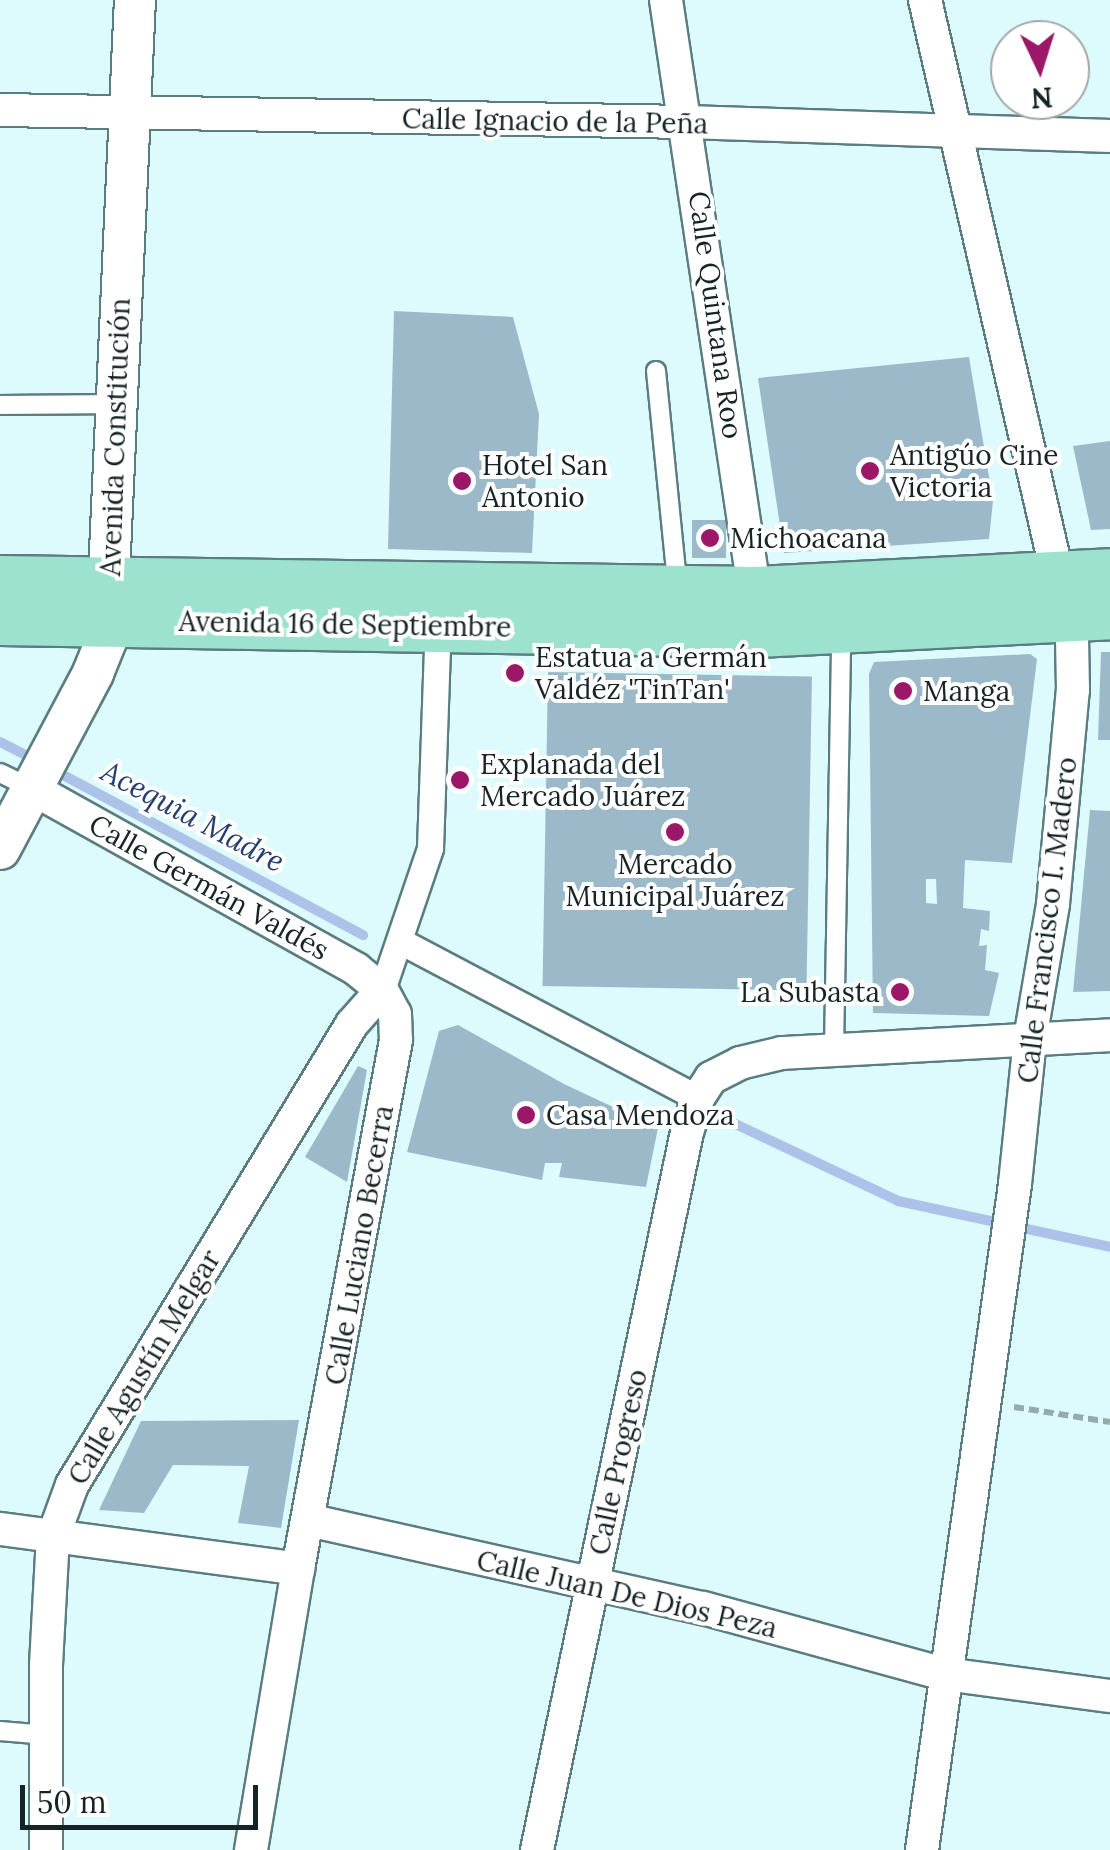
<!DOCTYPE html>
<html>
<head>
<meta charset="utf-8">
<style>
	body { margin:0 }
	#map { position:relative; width:1110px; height:1850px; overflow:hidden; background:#ddfbfd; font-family:Lora,serif }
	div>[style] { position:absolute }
	.stream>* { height:10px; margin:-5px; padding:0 5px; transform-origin:5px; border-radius:5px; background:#acc2e8 }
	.building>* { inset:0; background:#9cb9c9; transform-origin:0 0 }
	.path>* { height:6px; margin-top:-3px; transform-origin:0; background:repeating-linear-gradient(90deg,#93abac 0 10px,transparent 0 15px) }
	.roads { filter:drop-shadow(2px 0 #5b7d80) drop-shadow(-2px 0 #5b7d80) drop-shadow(0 2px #5b7d80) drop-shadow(0 -2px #5b7d80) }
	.service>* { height:18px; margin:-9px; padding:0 9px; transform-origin:9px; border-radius:9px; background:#fff }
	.pedestrian>* { height:25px; margin:-12.5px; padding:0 12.5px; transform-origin:12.5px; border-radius:12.5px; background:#fff }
	.minor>* { height:32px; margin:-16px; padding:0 16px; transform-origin:16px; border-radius:16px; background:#fff }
	.tertiary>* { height:40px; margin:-20px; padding:0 20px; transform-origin:20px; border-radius:20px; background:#fff }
	.primary>* { height:52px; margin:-26px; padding:0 26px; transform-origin:26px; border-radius:26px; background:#9ce2cf }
	.dots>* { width:28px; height:28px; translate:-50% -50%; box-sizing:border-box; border:5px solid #fff; border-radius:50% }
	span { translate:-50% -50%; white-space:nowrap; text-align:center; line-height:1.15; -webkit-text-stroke:8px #fff; paint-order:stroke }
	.street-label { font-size:28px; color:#162425 }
	.poi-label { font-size:28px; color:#162425 }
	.left { translate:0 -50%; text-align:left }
	.right { translate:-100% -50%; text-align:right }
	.water-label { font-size:30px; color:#254070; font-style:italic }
	.north { position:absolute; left:990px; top:20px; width:100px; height:100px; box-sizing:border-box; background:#fff; border:2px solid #a2a7a8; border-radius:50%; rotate:176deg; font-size:28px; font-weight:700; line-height:40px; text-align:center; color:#162425 }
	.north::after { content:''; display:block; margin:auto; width:35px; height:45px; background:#9c1768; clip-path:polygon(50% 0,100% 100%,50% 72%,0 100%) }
	.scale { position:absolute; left:20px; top:1785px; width:238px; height:45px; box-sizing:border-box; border:5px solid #162425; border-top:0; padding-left:12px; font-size:30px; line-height:35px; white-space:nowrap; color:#162425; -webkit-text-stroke:8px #fff; paint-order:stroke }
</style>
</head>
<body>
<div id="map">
	<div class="stream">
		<i style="left:0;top:742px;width:39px;rotate:27deg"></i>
		<i style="left:50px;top:768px;width:355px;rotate:28.1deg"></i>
		<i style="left:727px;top:1120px;width:189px;rotate:25.3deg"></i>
		<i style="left:898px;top:1201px;width:217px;rotate:12.2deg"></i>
	</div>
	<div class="building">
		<i style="clip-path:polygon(394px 311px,513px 317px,539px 414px,532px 553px,388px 549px)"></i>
		<i style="clip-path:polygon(969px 357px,993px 501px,989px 539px,784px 553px,758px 378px)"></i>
		<i style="clip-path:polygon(1110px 441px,1110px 529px,1091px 530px,1073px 446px)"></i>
		<i style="left:692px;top:520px;width:34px;height:38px"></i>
		<i style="clip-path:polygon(1101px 652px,1110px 652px,1110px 740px,1098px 740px)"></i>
		<i style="clip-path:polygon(evenodd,1030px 654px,1037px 659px,1012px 863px,965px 860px,963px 908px,990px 911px,989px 931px,981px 929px,979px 946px,987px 945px,985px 970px,999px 973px,989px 1016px,873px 1013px,869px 674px,874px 662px,1030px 654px,926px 879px,936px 879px,937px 904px,926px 903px,926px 879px)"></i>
		<i style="left:548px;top:672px;width:264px;height:314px;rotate:1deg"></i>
		<i style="clip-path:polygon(1090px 810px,1110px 811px,1110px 991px,1073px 992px)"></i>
		<i style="clip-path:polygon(458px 1025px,564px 1084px,658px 1128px,646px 1187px,559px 1177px,562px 1163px,545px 1163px,542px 1180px,407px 1152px,439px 1031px)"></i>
		<i style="clip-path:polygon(358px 1066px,367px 1070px,347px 1182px,305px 1157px)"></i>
		<i style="clip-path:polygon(299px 1420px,281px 1528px,238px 1523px,249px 1466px,173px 1465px,144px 1513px,99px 1510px,141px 1421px)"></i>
	</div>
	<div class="path">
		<i style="left:1014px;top:1407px;width:97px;rotate:8.9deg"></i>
	</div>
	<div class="roads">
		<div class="service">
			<i style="left:656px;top:371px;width:220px;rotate:84.3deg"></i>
			<i style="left:0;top:405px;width:115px;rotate:-0.5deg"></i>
			<i style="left:0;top:773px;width:37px;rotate:26deg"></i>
			<i style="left:834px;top:1049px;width:419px;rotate:-89deg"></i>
			<i style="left:0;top:1731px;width:47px;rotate:4.9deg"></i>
		</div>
		<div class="pedestrian">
			<i style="left:400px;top:941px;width:337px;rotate:27.8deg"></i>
			<i style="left:382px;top:990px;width:150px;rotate:-71.3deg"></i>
			<i style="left:430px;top:848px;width:202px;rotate:-88deg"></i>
		</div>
		<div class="minor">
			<i style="left:666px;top:0;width:616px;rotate:81.5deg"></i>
			<i style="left:0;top:110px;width:688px;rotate:1deg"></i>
			<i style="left:688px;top:122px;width:422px;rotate:1.9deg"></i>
			<i style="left:33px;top:789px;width:370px;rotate:29.1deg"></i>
			<i style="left:356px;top:969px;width:33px;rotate:39deg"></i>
			<i style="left:382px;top:990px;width:27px;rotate:62deg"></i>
			<i style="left:395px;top:1014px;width:26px;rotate:88deg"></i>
			<i style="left:396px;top:1040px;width:538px;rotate:100.5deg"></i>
			<i style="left:298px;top:1569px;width:285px;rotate:99.5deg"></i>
			<i style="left:308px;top:1520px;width:405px;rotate:12.6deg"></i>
			<i style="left:703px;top:1608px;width:251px;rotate:15.3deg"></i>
			<i style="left:945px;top:1674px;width:166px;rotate:7.6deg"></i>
			<i style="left:0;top:1529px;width:301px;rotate:7.6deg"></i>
			<i style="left:46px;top:1850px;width:185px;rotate:-90deg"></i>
			<i style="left:46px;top:1665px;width:128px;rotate:-86.9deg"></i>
			<i style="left:53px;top:1537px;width:55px;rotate:-69.9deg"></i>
			<i style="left:72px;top:1485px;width:539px;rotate:-58.73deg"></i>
			<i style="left:352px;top:1024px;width:45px;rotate:-48.6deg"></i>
			<i style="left:537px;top:1850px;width:734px;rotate:-78.2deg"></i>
			<i style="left:687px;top:1132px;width:36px;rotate:-72deg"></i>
			<i style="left:698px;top:1098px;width:24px;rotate:-57deg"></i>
			<i style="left:711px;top:1078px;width:33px;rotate:-27deg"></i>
			<i style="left:740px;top:1063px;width:43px;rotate:-13.4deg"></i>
			<i style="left:782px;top:1053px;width:328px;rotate:-3.1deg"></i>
			<i style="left:922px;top:1850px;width:672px;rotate:-82.05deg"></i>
			<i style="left:1015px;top:1184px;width:146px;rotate:-84.1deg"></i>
			<i style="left:1030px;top:1039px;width:137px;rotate:-80.3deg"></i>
			<i style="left:1053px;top:904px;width:215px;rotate:-84.7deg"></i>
			<i style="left:1073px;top:690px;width:52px;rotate:-91.1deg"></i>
			<i style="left:1072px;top:638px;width:655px;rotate:-102.97deg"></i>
		</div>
		<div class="tertiary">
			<i style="left:0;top:849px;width:199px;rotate:-62.1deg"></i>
			<i style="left:93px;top:673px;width:35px;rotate:-68deg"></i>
			<i style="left:106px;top:640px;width:641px;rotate:-87.41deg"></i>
		</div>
		<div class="primary">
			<i style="left:0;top:582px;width:757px;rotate:0.83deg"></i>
			<i style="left:757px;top:593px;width:353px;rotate:-2.9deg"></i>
			<i style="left:0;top:619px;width:758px;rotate:0.91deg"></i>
			<i style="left:758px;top:631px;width:352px;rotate:-2.9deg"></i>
		</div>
	</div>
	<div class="dots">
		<i style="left:870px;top:471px;background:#9c1768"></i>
		<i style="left:462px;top:481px;background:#9c1768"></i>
		<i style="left:710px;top:538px;background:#9c1768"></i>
		<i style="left:515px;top:673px;background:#9c1768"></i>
		<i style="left:903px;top:691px;background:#9c1768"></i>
		<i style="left:460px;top:780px;background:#9c1768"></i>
		<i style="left:675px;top:832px;background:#9c1768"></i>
		<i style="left:900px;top:992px;background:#9c1768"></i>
		<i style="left:526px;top:1115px;background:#9c1768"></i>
	</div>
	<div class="street-label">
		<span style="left:555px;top:121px;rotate:1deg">Calle Ignacio de la Peña</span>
		<span style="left:716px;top:315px;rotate:82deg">Calle Quintana Roo</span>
		<span style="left:115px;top:437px;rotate:-88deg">Avenida Constitución</span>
		<span style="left:345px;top:624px;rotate:1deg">Avenida 16 de Septiembre</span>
		<span style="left:209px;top:887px;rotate:29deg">Calle Germán Valdés</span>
		<span style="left:1047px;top:920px;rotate:-83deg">Calle Francisco I. Madero</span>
		<span style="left:359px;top:1245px;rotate:-80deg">Calle Luciano Becerra</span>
		<span style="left:144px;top:1367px;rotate:-59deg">Calle Agustín Melgar</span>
		<span style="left:618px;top:1462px;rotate:-78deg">Calle Progreso</span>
		<span style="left:627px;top:1594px;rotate:13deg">Calle Juan De Dios Peza</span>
	</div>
	<div class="poi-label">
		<span class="left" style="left:890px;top:471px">Antigúo Cine<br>Victoria</span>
		<span class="left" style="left:482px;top:481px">Hotel San<br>Antonio</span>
		<span class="left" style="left:730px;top:538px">Michoacana</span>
		<span class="left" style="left:535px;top:673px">Estatua a Germán<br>Valdéz 'TinTan'</span>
		<span class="left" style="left:923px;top:691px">Manga</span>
		<span class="left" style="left:480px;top:780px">Explanada del<br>Mercado Juárez</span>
		<span style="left:675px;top:880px">Mercado<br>Municipal Juárez</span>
		<span class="right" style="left:880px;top:992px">La Subasta</span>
		<span class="left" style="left:546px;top:1115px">Casa Mendoza</span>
	</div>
	<div class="water-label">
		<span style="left:193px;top:816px;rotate:28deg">Acequia Madre</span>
	</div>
	<div class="north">N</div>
	<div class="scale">50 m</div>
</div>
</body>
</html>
